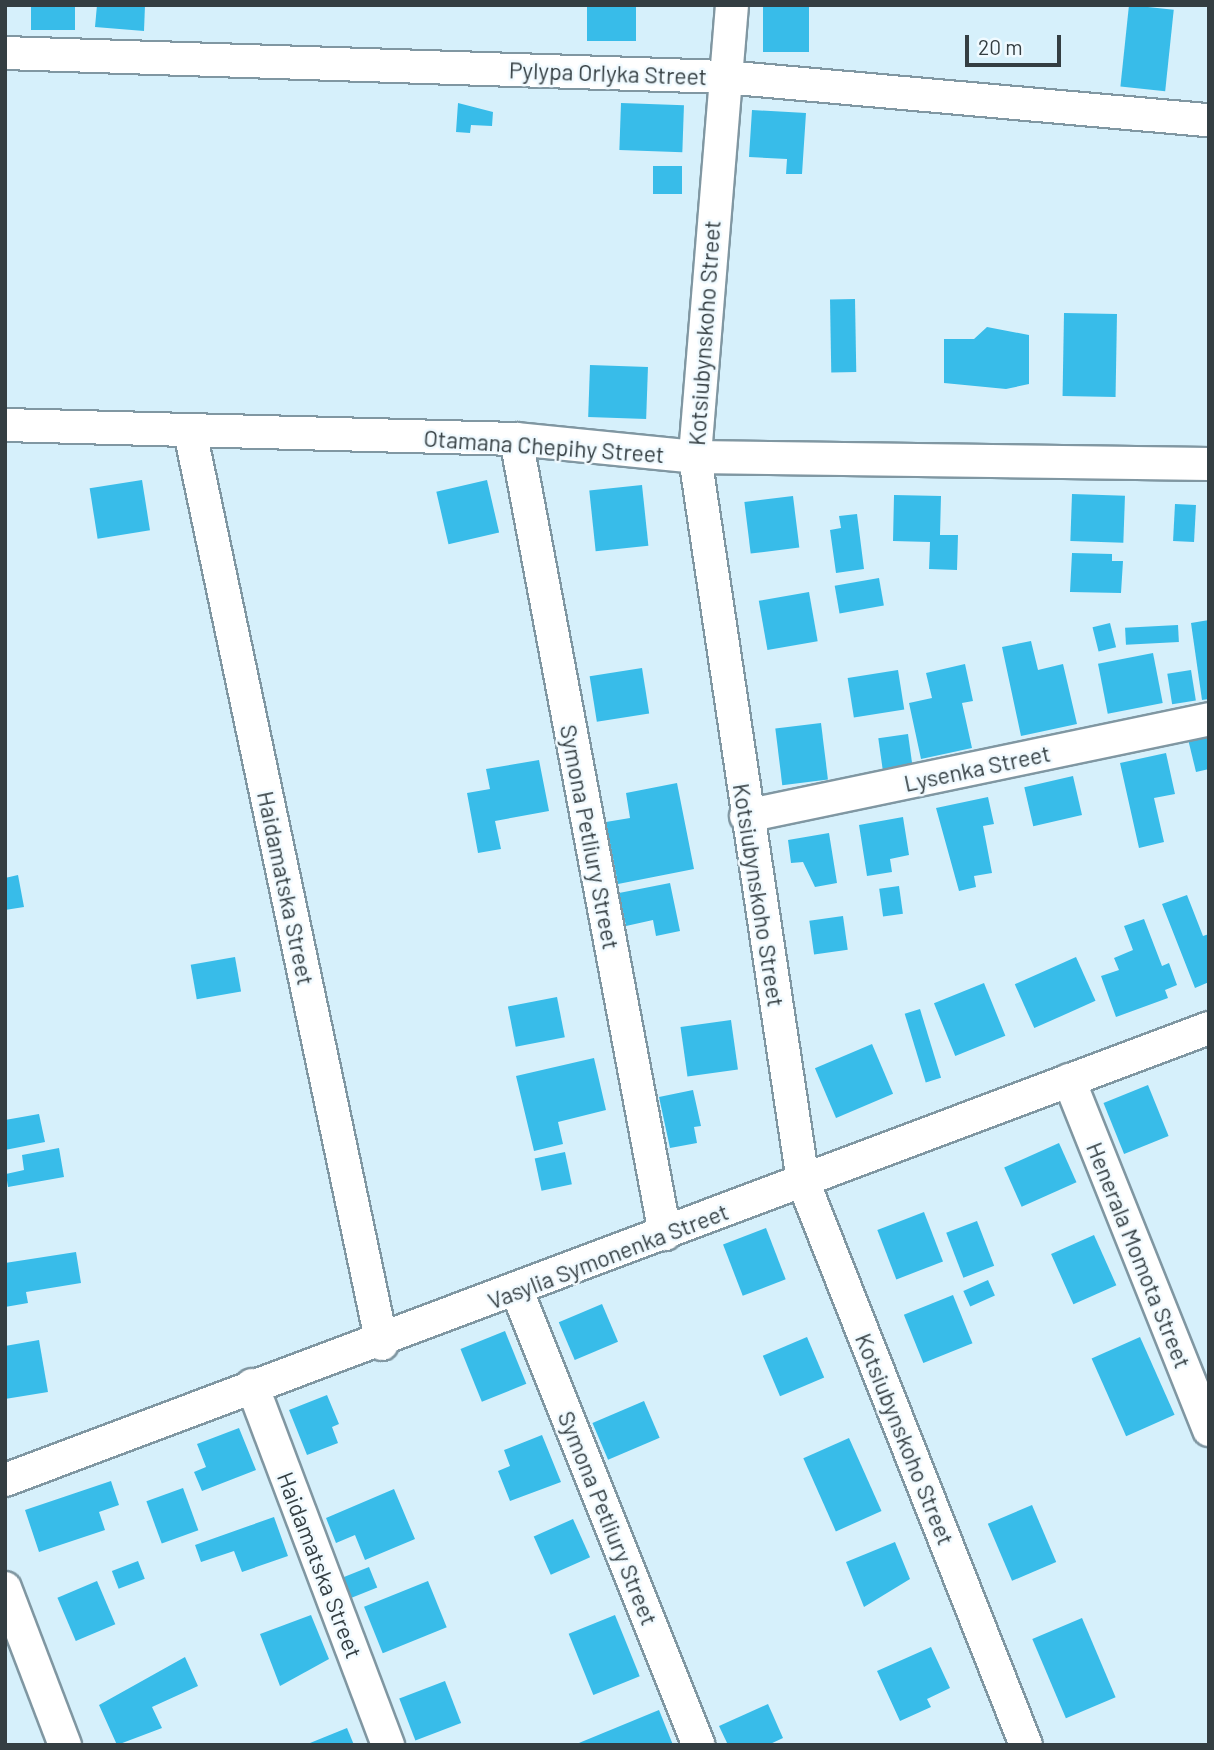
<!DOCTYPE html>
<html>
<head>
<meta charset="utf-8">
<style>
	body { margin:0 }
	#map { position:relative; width:1214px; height:1750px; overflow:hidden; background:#d6f0fb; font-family:Barlow,sans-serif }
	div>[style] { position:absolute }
	.building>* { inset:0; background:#38bce9; transform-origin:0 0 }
	.roads { filter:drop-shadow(2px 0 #8097a2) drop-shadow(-2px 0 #8097a2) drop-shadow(0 2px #8097a2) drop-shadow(0 -2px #8097a2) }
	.minor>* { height:32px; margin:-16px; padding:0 16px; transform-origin:16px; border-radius:16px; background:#fff }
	span { translate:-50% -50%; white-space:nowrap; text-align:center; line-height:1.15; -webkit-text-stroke:5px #f0faff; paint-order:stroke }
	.street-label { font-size:23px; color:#343e42 }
	.frame { position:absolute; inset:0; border:7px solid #343e42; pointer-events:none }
	.scale { position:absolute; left:965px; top:35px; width:96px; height:32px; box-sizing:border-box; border:4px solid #343e42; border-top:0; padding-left:9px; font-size:21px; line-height:24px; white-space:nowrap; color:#343e42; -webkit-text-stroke:5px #f0faff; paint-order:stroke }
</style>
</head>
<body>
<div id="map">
	<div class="building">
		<i style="left:31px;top:5px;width:44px;height:25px"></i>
		<i style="clip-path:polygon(97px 5px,145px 5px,144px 31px,95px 27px)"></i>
		<i style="left:587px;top:5px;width:49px;height:36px"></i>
		<i style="left:763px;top:5px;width:46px;height:47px"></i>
		<i style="left:1129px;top:5px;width:45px;height:82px;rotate:6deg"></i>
		<i style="clip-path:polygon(458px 103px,493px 112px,492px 126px,471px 125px,470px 133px,456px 132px)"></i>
		<i style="left:621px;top:103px;width:63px;height:47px;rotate:2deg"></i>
		<i style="clip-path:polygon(752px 110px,806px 113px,802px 174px,786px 174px,787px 159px,749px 157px)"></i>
		<i style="left:653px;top:166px;width:29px;height:28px"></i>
		<i style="left:855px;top:299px;width:73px;height:25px;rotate:89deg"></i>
		<i style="left:1064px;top:313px;width:53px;height:83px;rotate:1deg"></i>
		<i style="clip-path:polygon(987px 327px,1029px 335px,1029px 384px,1006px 389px,944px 383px,944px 339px,974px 339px)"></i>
		<i style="left:590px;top:365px;width:58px;height:52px;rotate:2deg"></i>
		<i style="left:142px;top:480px;width:51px;height:53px;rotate:81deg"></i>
		<i style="left:487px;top:480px;width:54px;height:52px;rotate:77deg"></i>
		<i style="left:642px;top:485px;width:61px;height:53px;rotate:84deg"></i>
		<i style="left:1072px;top:494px;width:53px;height:47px;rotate:2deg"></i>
		<i style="clip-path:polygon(894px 495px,941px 496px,940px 535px,958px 535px,957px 570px,929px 569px,930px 542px,893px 541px)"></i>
		<i style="left:793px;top:496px;width:52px;height:49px;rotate:83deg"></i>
		<i style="left:1175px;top:504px;width:21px;height:37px;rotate:3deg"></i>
		<i style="clip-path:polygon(857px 514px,864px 569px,836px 573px,830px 530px,841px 528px,839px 516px)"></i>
		<i style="clip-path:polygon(1072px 553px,1112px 554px,1112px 561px,1123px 561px,1121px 593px,1070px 592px)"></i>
		<i style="left:879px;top:578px;width:28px;height:45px;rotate:80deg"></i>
		<i style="left:809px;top:592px;width:50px;height:51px;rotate:80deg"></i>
		<i style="clip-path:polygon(1209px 620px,1209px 699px,1202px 700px,1191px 623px)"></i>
		<i style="left:1110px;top:623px;width:25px;height:18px;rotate:76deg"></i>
		<i style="left:1178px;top:625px;width:17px;height:53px;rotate:87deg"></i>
		<i style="clip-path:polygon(1031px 641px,1038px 670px,1063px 664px,1077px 724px,1021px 736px,1002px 647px)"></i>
		<i style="left:1153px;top:653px;width:51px;height:56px;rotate:79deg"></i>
		<i style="clip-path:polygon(965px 664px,973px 701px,962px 703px,972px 748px,921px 759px,909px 703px,932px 698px,926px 673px)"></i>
		<i style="left:642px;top:668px;width:46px;height:53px;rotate:81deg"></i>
		<i style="left:898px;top:670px;width:40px;height:51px;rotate:81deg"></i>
		<i style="left:1191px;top:670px;width:31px;height:24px;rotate:81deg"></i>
		<i style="left:821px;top:723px;width:57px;height:46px;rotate:83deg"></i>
		<i style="left:908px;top:734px;width:34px;height:30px;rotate:82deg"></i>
		<i style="clip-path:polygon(1209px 734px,1209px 769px,1196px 772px,1188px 739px)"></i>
		<i style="clip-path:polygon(1166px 753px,1175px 794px,1154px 798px,1164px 842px,1139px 848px,1120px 763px)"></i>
		<i style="clip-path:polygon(539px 760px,549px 811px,495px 821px,501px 849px,478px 853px,467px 793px,490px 789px,486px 769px)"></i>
		<i style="left:1073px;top:776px;width:40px;height:50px;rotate:77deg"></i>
		<i style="clip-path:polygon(677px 783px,694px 869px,618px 884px,606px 822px,630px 818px,626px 793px)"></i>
		<i style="clip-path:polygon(988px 797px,994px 824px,983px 826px,992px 873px,974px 876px,976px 887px,959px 891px,936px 808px)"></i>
		<i style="clip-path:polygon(903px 817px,909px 855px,890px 859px,892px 872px,867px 876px,859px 825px)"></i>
		<i style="clip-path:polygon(829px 833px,837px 883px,815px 887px,803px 862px,791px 863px,788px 840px)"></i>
		<i style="clip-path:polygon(18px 875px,24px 907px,5px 910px,5px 878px)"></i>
		<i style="clip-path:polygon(670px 883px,680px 931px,656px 936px,653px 920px,626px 926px,619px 893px)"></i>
		<i style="left:899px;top:886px;width:28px;height:20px;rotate:82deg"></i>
		<i style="clip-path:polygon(1187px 895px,1203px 936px,1209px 934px,1209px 982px,1195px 988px,1162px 904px)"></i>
		<i style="left:843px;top:916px;width:34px;height:34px;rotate:82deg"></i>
		<i style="clip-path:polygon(1144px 919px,1162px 966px,1169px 963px,1177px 985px,1165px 990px,1168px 998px,1116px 1017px,1101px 976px,1119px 970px,1114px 958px,1133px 950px,1124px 926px)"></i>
		<i style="left:235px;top:957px;width:35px;height:45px;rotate:80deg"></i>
		<i style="left:1076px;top:957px;width:48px;height:67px;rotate:66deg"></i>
		<i style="left:984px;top:983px;width:57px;height:54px;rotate:68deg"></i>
		<i style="left:557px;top:997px;width:41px;height:50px;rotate:79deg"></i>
		<i style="left:920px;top:1009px;width:72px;height:16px;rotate:73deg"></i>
		<i style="left:731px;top:1020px;width:50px;height:51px;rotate:82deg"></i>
		<i style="left:872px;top:1044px;width:54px;height:62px;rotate:67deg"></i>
		<i style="clip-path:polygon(594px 1058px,606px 1110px,558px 1122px,563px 1144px,534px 1151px,516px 1076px)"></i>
		<i style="left:1148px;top:1085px;width:55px;height:48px;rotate:68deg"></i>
		<i style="clip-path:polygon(693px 1090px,701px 1126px,694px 1127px,697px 1143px,670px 1148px,659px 1097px)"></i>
		<i style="clip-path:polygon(39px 1114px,45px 1142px,5px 1150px,5px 1120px)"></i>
		<i style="left:1059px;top:1143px;width:43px;height:60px;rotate:66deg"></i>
		<i style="clip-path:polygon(59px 1148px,64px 1177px,8px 1187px,6px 1174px,24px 1170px,22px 1155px)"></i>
		<i style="left:565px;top:1152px;width:33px;height:31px;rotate:78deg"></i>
		<i style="left:924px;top:1212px;width:53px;height:50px;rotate:69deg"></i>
		<i style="left:977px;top:1221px;width:48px;height:33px;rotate:69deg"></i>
		<i style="left:766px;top:1228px;width:55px;height:46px;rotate:69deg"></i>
		<i style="left:1094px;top:1235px;width:55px;height:47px;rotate:66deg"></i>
		<i style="clip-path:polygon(76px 1252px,81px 1283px,26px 1292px,28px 1303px,5px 1307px,5px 1263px)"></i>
		<i style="left:988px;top:1280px;width:17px;height:27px;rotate:66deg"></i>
		<i style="left:953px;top:1295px;width:52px;height:53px;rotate:68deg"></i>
		<i style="left:602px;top:1304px;width:41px;height:47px;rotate:67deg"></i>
		<i style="left:505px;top:1331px;width:57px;height:48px;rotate:68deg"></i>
		<i style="left:807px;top:1337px;width:44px;height:48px;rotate:67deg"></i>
		<i style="left:1140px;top:1337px;width:85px;height:53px;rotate:66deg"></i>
		<i style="clip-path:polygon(39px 1340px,48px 1392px,5px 1399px,5px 1346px)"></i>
		<i style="clip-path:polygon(327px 1395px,339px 1424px,332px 1427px,338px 1443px,307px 1455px,289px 1410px)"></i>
		<i style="left:644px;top:1401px;width:40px;height:56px;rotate:67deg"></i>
		<i style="clip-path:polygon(239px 1428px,256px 1470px,202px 1491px,194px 1472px,206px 1467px,197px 1444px)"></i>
		<i style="clip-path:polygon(542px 1435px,561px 1482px,510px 1501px,498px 1471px,510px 1466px,504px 1450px)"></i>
		<i style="left:849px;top:1438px;width:80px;height:50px;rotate:66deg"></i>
		<i style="clip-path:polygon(111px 1481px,119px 1505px,99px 1512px,105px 1530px,39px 1552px,25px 1510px)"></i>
		<i style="left:183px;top:1488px;width:45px;height:39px;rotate:70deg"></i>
		<i style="clip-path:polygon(394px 1489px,415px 1539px,365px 1560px,355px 1535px,336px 1543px,326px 1518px)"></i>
		<i style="left:1032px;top:1505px;width:62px;height:48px;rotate:67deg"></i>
		<i style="clip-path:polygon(274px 1517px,288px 1556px,242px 1572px,234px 1551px,201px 1562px,195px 1545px)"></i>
		<i style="left:573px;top:1519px;width:42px;height:43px;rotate:66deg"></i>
		<i style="clip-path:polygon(895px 1542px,910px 1579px,864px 1607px,846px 1562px)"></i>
		<i style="left:138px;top:1561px;width:19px;height:28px;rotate:69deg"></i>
		<i style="left:369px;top:1567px;width:22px;height:29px;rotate:68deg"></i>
		<i style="left:97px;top:1581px;width:47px;height:43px;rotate:67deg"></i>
		<i style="left:428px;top:1581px;width:50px;height:69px;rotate:68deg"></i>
		<i style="clip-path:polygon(311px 1615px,329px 1659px,280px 1686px,260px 1634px)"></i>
		<i style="left:615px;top:1615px;width:66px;height:50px;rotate:68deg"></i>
		<i style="left:1082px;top:1618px;width:86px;height:54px;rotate:67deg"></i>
		<i style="clip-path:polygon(931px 1647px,950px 1688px,927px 1699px,931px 1707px,900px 1721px,877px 1671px)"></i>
		<i style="clip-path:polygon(185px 1657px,198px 1686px,152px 1707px,162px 1728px,117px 1745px,99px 1705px)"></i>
		<i style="left:445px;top:1681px;width:45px;height:49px;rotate:69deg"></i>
		<i style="clip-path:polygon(768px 1704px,783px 1738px,768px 1745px,728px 1745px,719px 1726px)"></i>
		<i style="clip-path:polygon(659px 1710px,673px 1745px,574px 1745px)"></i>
		<i style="clip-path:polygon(347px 1728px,354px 1745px,305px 1745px)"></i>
	</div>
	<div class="roads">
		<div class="minor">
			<i style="left:732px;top:5px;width:454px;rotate:94.7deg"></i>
			<i style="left:695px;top:457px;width:732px;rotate:81.52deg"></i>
			<i style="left:803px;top:1181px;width:606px;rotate:68.43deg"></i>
			<i style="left:5px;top:53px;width:719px;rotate:1.91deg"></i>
			<i style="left:724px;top:77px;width:487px;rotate:5.1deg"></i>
			<i style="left:5px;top:425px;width:511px;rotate:1.57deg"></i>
			<i style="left:516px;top:439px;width:180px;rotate:5.7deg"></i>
			<i style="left:695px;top:457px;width:514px;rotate:0.78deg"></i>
			<i style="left:190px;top:432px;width:932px;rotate:78.11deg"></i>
			<i style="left:516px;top:439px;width:809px;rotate:79.38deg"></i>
			<i style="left:746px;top:816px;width:473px;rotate:-11.8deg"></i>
			<i style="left:1069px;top:1080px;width:377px;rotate:68.2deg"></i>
			<i style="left:517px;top:1291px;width:489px;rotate:68.2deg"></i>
			<i style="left:252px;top:1385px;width:385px;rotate:69.3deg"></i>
			<i style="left:5px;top:1480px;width:1286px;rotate:-20.58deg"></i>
			<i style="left:5px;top:1588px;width:168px;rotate:69.1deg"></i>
		</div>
	</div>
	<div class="street-label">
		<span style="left:608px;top:73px;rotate:2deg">Pylypa Orlyka Street</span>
		<span style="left:704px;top:333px;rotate:-86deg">Kotsiubynskoho Street</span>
		<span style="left:544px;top:446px;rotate:4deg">Otamana Chepihy Street</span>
		<span style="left:977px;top:768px;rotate:-12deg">Lysenka Street</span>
		<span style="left:590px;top:837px;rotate:79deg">Symona Petliury Street</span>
		<span style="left:286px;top:888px;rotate:78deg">Haidamatska Street</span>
		<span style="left:759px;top:895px;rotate:81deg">Kotsiubynskoho Street</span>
		<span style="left:1139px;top:1255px;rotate:68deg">Henerala Momota Street</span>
		<span style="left:608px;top:1256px;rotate:-21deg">Vasylia Symonenka Street</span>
		<span style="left:905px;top:1439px;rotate:68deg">Kotsiubynskoho Street</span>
		<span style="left:608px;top:1518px;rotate:68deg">Symona Petliury Street</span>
		<span style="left:320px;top:1565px;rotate:69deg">Haidamatska Street</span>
	</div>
	<div class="frame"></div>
	<div class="scale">20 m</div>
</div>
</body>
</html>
